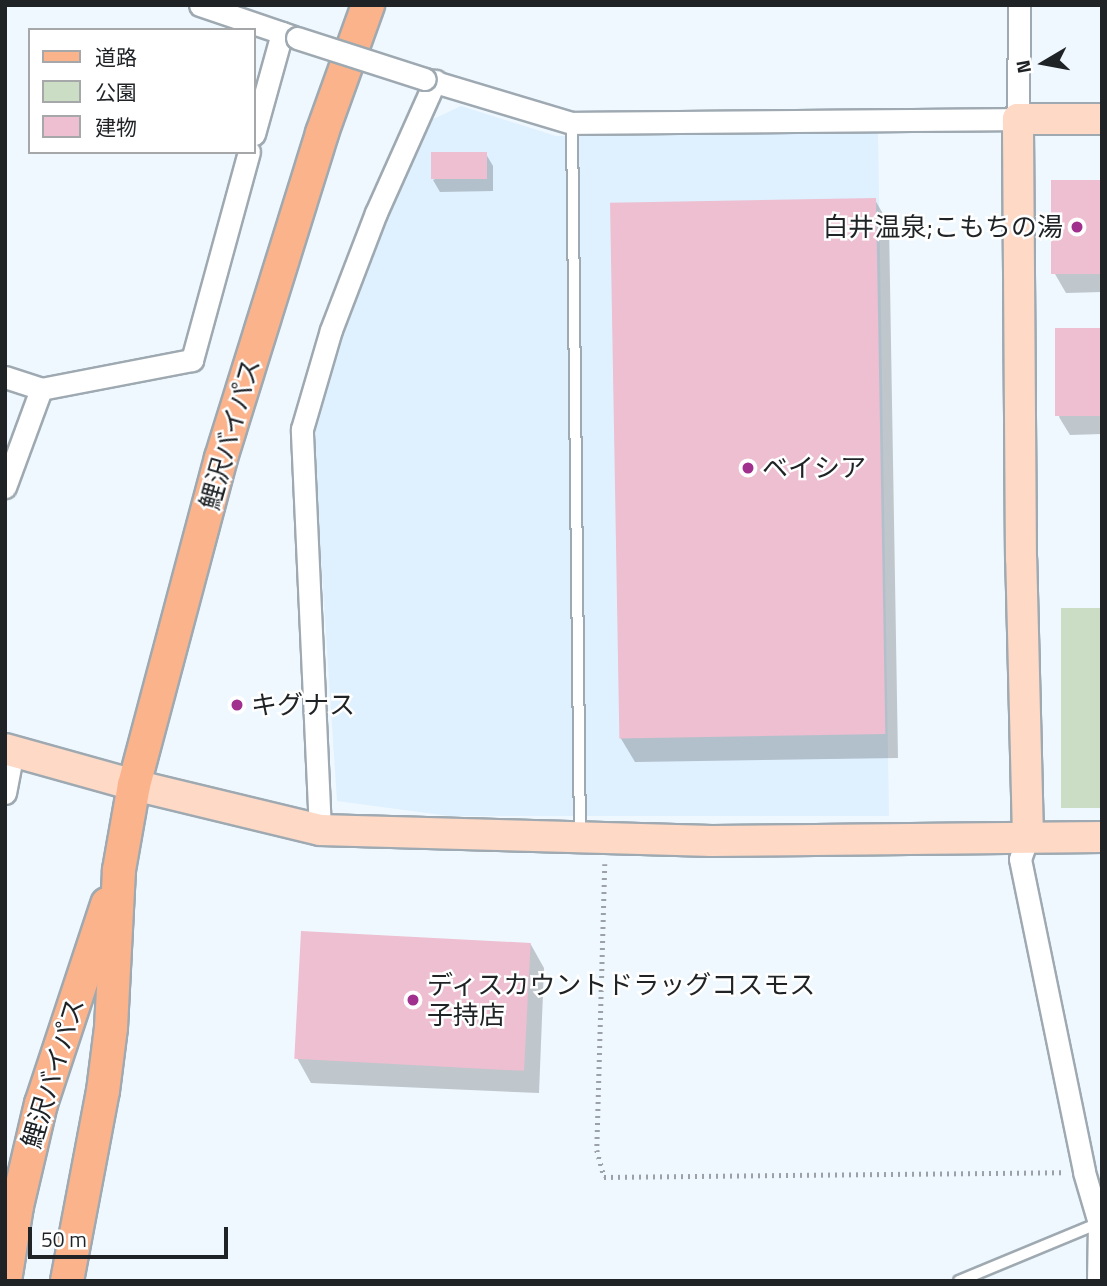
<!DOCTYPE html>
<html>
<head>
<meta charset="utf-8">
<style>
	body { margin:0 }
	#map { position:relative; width:1107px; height:1286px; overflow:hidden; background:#eff8ff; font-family:"Titillium Web","Noto Sans JP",sans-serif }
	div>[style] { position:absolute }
	.built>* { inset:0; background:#dff0fe }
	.green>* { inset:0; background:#cbdec5; transform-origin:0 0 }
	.shadow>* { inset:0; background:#0003 }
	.building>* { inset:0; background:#edbfd0; transform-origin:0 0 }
	.path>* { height:4.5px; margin-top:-2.25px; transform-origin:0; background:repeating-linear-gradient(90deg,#9ba1a7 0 2px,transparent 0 7px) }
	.roads { filter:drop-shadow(2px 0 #9ea9b1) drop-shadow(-2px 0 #9ea9b1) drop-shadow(0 2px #9ea9b1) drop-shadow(0 -2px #9ea9b1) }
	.lane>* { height:10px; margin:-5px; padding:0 5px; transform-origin:5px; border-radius:5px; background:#fff }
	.street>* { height:21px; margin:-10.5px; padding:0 10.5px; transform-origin:10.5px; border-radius:10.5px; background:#fff }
	.secondary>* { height:30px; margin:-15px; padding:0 15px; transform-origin:15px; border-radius:15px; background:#fdd9c6 }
	.primary>* { height:32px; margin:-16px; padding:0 16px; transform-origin:16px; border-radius:16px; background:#fbb38c }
	.bridges { filter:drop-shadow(2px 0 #9ea9b1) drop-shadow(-2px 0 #9ea9b1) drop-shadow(0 2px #9ea9b1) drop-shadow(0 -2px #9ea9b1) }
	.street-bridge>* { height:21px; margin:-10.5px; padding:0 10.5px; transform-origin:10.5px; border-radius:10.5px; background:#fff }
	.dots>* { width:19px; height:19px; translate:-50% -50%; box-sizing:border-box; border:4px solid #fff; border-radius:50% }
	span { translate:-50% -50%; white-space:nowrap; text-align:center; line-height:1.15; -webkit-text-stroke:5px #fff; paint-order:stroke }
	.poi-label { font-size:26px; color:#1f2326 }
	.right { translate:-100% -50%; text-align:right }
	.left { translate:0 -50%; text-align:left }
	.street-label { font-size:26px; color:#1f2326 }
	.frame { position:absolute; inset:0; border:7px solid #1f2326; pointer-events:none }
	.legend { position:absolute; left:28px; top:28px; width:228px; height:126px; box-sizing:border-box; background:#fff; border:2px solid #a5a7a8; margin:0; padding:9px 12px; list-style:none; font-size:21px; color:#1f2326 }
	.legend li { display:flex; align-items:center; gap:14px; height:35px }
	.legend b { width:35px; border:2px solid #a5a7a8 }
	.north { position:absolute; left:1009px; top:28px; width:70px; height:70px; -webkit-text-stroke:5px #fff; paint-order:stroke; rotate:260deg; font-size:19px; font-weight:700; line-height:28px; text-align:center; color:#1f2326 }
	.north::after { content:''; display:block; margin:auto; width:24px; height:32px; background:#1f2326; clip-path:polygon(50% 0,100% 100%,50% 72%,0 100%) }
	.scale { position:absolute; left:28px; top:1227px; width:200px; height:32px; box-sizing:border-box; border:4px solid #1f2326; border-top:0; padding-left:9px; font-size:21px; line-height:24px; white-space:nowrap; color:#1f2326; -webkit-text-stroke:5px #fff; paint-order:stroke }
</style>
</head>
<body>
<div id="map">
	<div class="built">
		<i style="clip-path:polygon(461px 106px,556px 136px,878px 132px,889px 816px,449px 816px,337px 801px,313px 436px,344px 324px,429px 121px)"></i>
	</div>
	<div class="green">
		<i style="left:1061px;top:608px;width:41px;height:200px"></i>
	</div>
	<div class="shadow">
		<i style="clip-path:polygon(486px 154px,493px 166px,493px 191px,440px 192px,433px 180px)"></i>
		<i style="clip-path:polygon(1102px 182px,1102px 292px,1066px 293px,1055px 274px)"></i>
		<i style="clip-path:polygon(875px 200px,889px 224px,898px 758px,635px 762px,620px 737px)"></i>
		<i style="clip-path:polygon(1102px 329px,1102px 434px,1070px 435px,1059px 417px)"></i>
		<i style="clip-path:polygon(530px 943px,544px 968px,539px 1093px,311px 1083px,297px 1058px)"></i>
	</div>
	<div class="building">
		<i style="left:487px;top:152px;width:27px;height:56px;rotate:90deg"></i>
		<i style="left:1102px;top:180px;width:94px;height:51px;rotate:90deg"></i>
		<i style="left:876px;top:198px;width:536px;height:266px;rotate:89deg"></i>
		<i style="left:1102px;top:328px;width:88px;height:47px;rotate:90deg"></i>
		<i style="left:301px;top:931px;width:230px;height:128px;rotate:3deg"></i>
	</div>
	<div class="path">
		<i style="left:605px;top:864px;width:286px;rotate:91.6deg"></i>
		<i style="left:597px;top:1150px;width:28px;rotate:75deg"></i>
		<i style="left:604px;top:1177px;width:458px;rotate:-0.6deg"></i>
	</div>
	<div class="roads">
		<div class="lane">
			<i style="left:572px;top:123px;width:712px;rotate:89.36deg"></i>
			<i style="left:959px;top:1281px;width:152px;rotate:-22.5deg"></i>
		</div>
		<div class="street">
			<i style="left:200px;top:5px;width:99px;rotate:18.8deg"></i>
			<i style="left:425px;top:79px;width:153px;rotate:16.7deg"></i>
			<i style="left:572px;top:123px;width:446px;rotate:-0.5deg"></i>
			<i style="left:1018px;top:119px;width:114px;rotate:-89.5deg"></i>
			<i style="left:254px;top:134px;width:105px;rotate:-74.5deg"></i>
			<i style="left:5px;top:377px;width:38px;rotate:18deg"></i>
			<i style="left:41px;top:389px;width:154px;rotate:-10.9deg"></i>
			<i style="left:192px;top:360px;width:216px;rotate:-74.7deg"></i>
			<i style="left:5px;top:487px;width:104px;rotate:-69.8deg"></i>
			<i style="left:5px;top:793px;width:43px;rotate:-79.2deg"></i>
			<i style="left:320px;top:830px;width:401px;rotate:-92.6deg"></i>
			<i style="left:302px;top:429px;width:103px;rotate:-73.7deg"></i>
			<i style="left:331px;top:330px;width:125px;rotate:-69deg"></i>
			<i style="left:376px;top:213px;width:145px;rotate:-65.9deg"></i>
			<i style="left:1028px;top:837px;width:23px;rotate:110deg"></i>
			<i style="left:1020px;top:859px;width:319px;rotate:78.4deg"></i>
			<i style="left:1084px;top:1172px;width:53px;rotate:73.6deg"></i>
			<i style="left:1099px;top:1223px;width:58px;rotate:91deg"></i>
		</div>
		<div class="secondary">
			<i style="left:5px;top:749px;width:134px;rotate:15.6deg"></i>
			<i style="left:134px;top:785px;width:191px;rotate:13.6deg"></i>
			<i style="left:320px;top:830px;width:392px;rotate:1.6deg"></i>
			<i style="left:712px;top:841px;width:390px;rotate:-0.6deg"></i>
			<i style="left:1028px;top:837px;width:278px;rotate:-91.4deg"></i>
			<i style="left:1021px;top:559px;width:440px;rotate:-90.4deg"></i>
			<i style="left:1018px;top:119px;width:84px"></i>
		</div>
		<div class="primary">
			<i style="left:5px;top:1281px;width:76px;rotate:-80.9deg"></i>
			<i style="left:17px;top:1206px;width:105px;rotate:-76.8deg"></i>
			<i style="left:41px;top:1104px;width:211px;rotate:-71.7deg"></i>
			<i style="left:67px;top:1281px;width:193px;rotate:-79.3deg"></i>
			<i style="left:103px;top:1091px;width:64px;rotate:-82.8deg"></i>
			<i style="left:111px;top:1028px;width:158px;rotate:-87.1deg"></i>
			<i style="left:119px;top:870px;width:86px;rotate:-80deg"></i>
			<i style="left:134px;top:785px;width:338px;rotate:-75.1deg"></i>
			<i style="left:221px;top:458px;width:340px;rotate:-72.7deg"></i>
			<i style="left:322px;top:133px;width:136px;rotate:-70.2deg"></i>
		</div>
	</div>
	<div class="bridges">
		<div class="street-bridge">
			<i style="left:297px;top:38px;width:134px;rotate:17.8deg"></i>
		</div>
	</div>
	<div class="dots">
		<i style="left:1077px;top:227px;background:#a02f8d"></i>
		<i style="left:748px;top:468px;background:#a02f8d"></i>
		<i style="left:237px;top:705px;background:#a02f8d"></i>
		<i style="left:413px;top:1000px;background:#a02f8d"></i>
	</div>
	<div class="poi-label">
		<span class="right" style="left:1063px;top:227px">白井温泉;こもちの湯</span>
		<span class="left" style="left:762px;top:468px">ベイシア</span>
		<span class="left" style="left:251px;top:705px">キグナス</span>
		<span class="left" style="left:427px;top:1000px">ディスカウントドラッグコスモス<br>子持店</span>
	</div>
	<div class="street-label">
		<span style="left:230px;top:434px;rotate:-74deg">鯉沢バイパス</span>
		<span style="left:53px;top:1073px;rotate:-73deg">鯉沢バイパス</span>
	</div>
	<div class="frame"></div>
	<ul class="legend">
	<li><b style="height:9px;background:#fbb38c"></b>道路</li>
	<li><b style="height:19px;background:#cbdec5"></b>公園</li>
	<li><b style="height:19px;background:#edbfd0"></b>建物</li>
	</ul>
	<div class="north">N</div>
	<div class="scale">50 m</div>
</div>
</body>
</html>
